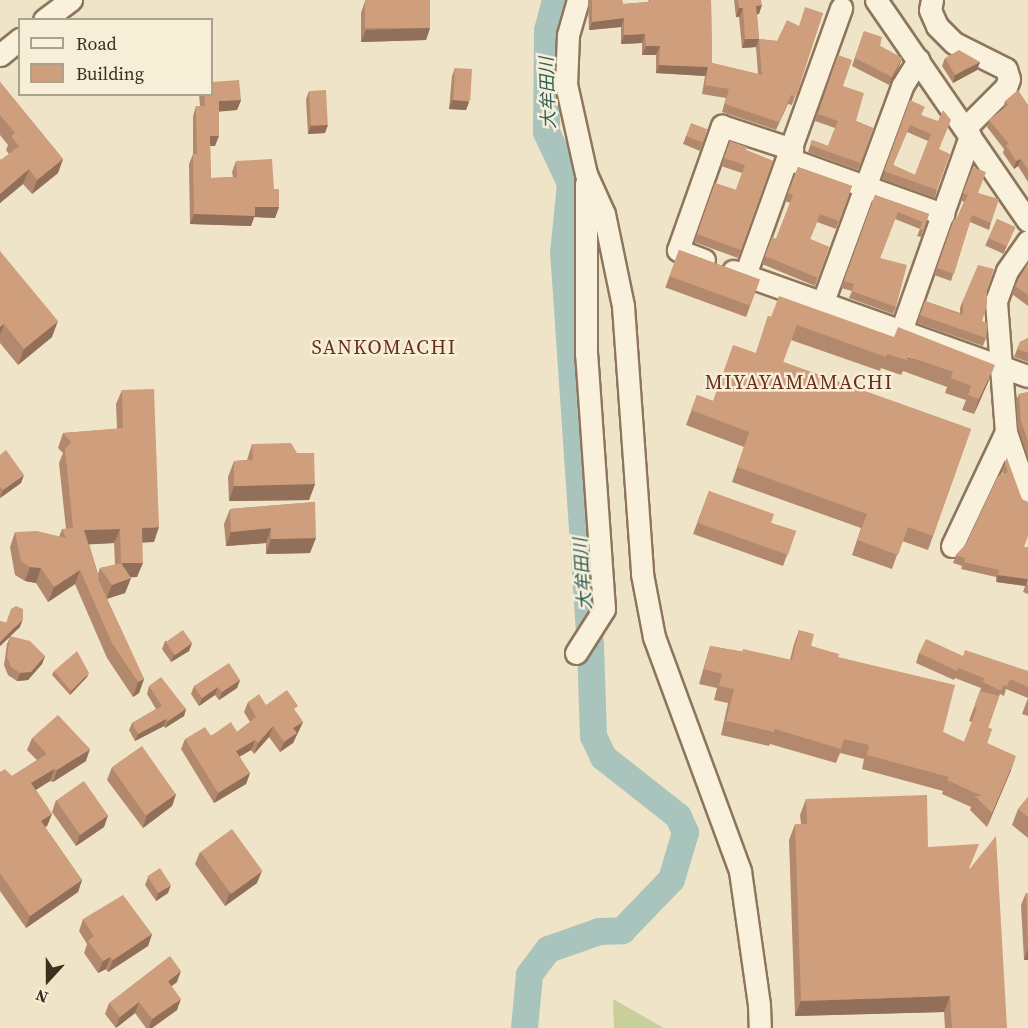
<!DOCTYPE html>
<html>
<head>
<meta charset="utf-8">
<style>
	body { margin:0 }
	#map { position:relative; width:1028px; height:1028px; overflow:hidden; background:#f0e4c8; font-family:"Source Serif 4","Noto Sans JP",serif }
	div>[style] { position:absolute }
	.green>* { inset:0; background:#c9cf9b }
	.river>* { height:27px; margin:-13.5px; padding:0 13.5px; transform-origin:13.5px; border-radius:13.5px; background:#a9c4bc }
	.roads { filter:drop-shadow(2px 0 #8d765c) drop-shadow(-2px 0 #8d765c) drop-shadow(0 2px #8d765c) drop-shadow(0 -2px #8d765c) }
	.minor>* { height:21px; margin:-10.5px; padding:0 10.5px; transform-origin:10.5px; border-radius:10.5px; background:#faf1dc }
	.wall>* { inset:0; background:#b2896c; transform-origin:0 0 }
	.shaded-wall>* { inset:0; background:#916f58; transform-origin:0 0 }
	.building>* { inset:0; background:#cf9f7d; transform-origin:0 0 }
	span { translate:-50% -50%; white-space:nowrap; text-align:center; line-height:1.15; -webkit-text-stroke:5px #f7eed8; paint-order:stroke }
	.water-label { font-size:18px; color:#2f5d5a; font-style:italic }
	.quarter-label { font-size:20px; color:#6b2e1e; letter-spacing:1.5px }
	.legend { position:absolute; left:18px; top:18px; width:195px; height:78px; box-sizing:border-box; background:#f7eed8; border:2px solid #ada18e; margin:0; padding:8px 10px; list-style:none; font-size:18px; color:#3d2e20 }
	.legend li { display:flex; align-items:center; gap:12px; height:30px }
	.legend b { width:30px; border:2px solid #ada18e }
	.north { position:absolute; left:18px; top:950px; width:60px; height:60px; -webkit-text-stroke:4px #f7eed8; paint-order:stroke; rotate:201deg; font-size:16px; font-weight:700; line-height:24px; text-align:center; color:#3d2e20 }
	.north::after { content:''; display:block; margin:auto; width:21px; height:27px; background:#3d2e20; clip-path:polygon(50% 0,100% 100%,50% 72%,0 100%) }
</style>
</head>
<body>
<div id="map">
	<div class="green">
		<i style="clip-path:polygon(613px 998px,613px 999px,664px 1028px,614px 1028px)"></i>
	</div>
	<div class="river">
		<i style="left:524px;top:1028px;width:54px;rotate:-84.7deg"></i>
		<i style="left:529px;top:974px;width:31px;rotate:-53deg"></i>
		<i style="left:548px;top:949px;width:54px;rotate:-19.4deg"></i>
		<i style="left:599px;top:931px;width:23px;rotate:-2deg"></i>
		<i style="left:622px;top:930px;width:71px;rotate:-46.1deg"></i>
		<i style="left:671px;top:879px;width:49px;rotate:-73.4deg"></i>
		<i style="left:685px;top:832px;width:17px;rotate:-114deg"></i>
		<i style="left:678px;top:816px;width:95px;rotate:-141.8deg"></i>
		<i style="left:603px;top:757px;width:23px;rotate:-115deg"></i>
		<i style="left:593px;top:736px;width:90px;rotate:-91.9deg"></i>
		<i style="left:590px;top:646px;width:394px;rotate:-93.9deg"></i>
		<i style="left:563px;top:253px;width:70px;rotate:-84.3deg"></i>
		<i style="left:570px;top:183px;width:56px;rotate:-115.2deg"></i>
		<i style="left:546px;top:132px;width:102px;rotate:-89.4deg"></i>
		<i style="left:547px;top:30px;width:31px;rotate:-75deg"></i>
	</div>
	<div class="roads">
		<div class="minor">
			<i style="left:578px;top:0;width:36px;rotate:106deg"></i>
			<i style="left:568px;top:35px;width:49px;rotate:92.3deg"></i>
			<i style="left:566px;top:84px;width:92px;rotate:77.5deg"></i>
			<i style="left:586px;top:174px;width:44px;rotate:65.8deg"></i>
			<i style="left:604px;top:214px;width:94px;rotate:78.3deg"></i>
			<i style="left:623px;top:306px;width:269px;rotate:85.9deg"></i>
			<i style="left:642px;top:574px;width:64px;rotate:79.2deg"></i>
			<i style="left:654px;top:637px;width:249px;rotate:69.8deg"></i>
			<i style="left:740px;top:871px;width:135px;rotate:81.9deg"></i>
			<i style="left:759px;top:1005px;width:23px;rotate:88deg"></i>
			<i style="left:876px;top:0;width:268px;rotate:55.5deg"></i>
			<i style="left:932px;top:0;width:10px;rotate:101deg"></i>
			<i style="left:930px;top:10px;width:17px;rotate:66deg"></i>
			<i style="left:937px;top:26px;width:24px;rotate:45deg"></i>
			<i style="left:954px;top:43px;width:58px;rotate:26.6deg"></i>
			<i style="left:1006px;top:69px;width:10px;rotate:73deg"></i>
			<i style="left:1009px;top:79px;width:9px;rotate:111deg"></i>
			<i style="left:1006px;top:87px;width:58px;rotate:135deg"></i>
			<i style="left:44px;top:20px;width:34px;rotate:-37deg"></i>
			<i style="left:0;top:55px;width:26px;rotate:-39deg"></i>
			<i style="left:789px;top:159px;width:164px;rotate:19.7deg"></i>
			<i style="left:1028px;top:241px;width:37px;rotate:125deg"></i>
			<i style="left:1007px;top:271px;width:33px;rotate:110deg"></i>
			<i style="left:996px;top:302px;width:130px;rotate:85.6deg"></i>
			<i style="left:1006px;top:432px;width:69px;rotate:71.3deg"></i>
			<i style="left:704px;top:260px;width:28px;rotate:-159deg"></i>
			<i style="left:678px;top:250px;width:132px;rotate:-70.5deg"></i>
			<i style="left:722px;top:126px;width:74px;rotate:18.2deg"></i>
			<i style="left:733px;top:271px;width:313px;rotate:19.6deg"></i>
			<i style="left:745px;top:275px;width:284px;rotate:-70.2deg"></i>
			<i style="left:822px;top:304px;width:232px;rotate:-69.8deg"></i>
			<i style="left:902px;top:86px;width:31px;rotate:-58deg"></i>
			<i style="left:901px;top:331px;width:207px;rotate:-70.5deg"></i>
			<i style="left:952px;top:546px;width:126px;rotate:-64.7deg"></i>
			<i style="left:576px;top:653px;width:52px;rotate:-57.5deg"></i>
			<i style="left:604px;top:609px;width:256px;rotate:-94deg"></i>
			<i style="left:586px;top:354px;width:171px;rotate:-90deg"></i>
		</div>
	</div>
	<div class="wall">
		<i style="clip-path:polygon(588px 0,622px 0,623px 4px,648px 2px,649px 0,711px 0,712px 63px,758px 74px,756px 47px,742px 48px,739px 17px,736px 17px,734px 0,761px 0,759px 14px,757px 14px,759px 39px,777px 41px,799px 26px,823px 13px,792px 105px,788px 104px,776px 130px,722px 112px,726px 98px,702px 94px,705px 76px,656px 73px,656px 55px,642px 55px,642px 43px,621px 44px,621px 27px,589px 30px)"></i>
		<i style="clip-path:polygon(365px 1px,430px 28px,426px 40px,361px 42px,361px 13px)"></i>
		<i style="clip-path:polygon(864px 31px,880px 46px,902px 58px,899px 66px,889px 85px,852px 66px)"></i>
		<i style="clip-path:polygon(838px 55px,843px 86px,856px 121px,873px 128px,858px 170px,808px 152px,812px 140px,828px 146px,835px 128px,815px 121px)"></i>
		<i style="clip-path:polygon(945px 58px,980px 62px,977px 70px,953px 83px,942px 66px)"></i>
		<i style="clip-path:polygon(455px 68px,469px 102px,466px 110px,449px 109px,452px 76px)"></i>
		<i style="clip-path:polygon(0 82px,63px 159px,58px 173px,32px 194px,23px 184px,0 203px,0 159px,1px 160px,9px 154px,6px 150px,8px 145px,0 135px)"></i>
		<i style="clip-path:polygon(309px 91px,325px 133px,308px 134px,306px 99px)"></i>
		<i style="clip-path:polygon(199px 94px,212px 94px,241px 100px,237px 110px,219px 111px,215px 146px,210px 146px,211px 178px,233px 177px,232px 172px,236px 161px,274px 189px,279px 207px,275px 218px,254px 217px,251px 226px,190px 224px,189px 164px,193px 154px,193px 116px,196px 106px,200px 106px)"></i>
		<i style="clip-path:polygon(evenodd,910px 100px,922px 115px,939px 149px,937px 190px,935px 198px,882px 179px,910px 100px,907px 132px,928px 141px,915px 175px,893px 165px,907px 132px)"></i>
		<i style="clip-path:polygon(1005px 101px,1028px 105px,1028px 182px,1018px 166px,1014px 169px,1003px 153px,1004px 149px,987px 127px,989px 120px,1003px 109px)"></i>
		<i style="clip-path:polygon(707px 129px,700px 151px,683px 144px,686px 136px)"></i>
		<i style="clip-path:polygon(730px 141px,746px 150px,773px 161px,738px 258px,694px 242px,715px 183px,736px 190px,742px 173px,721px 166px)"></i>
		<i style="clip-path:polygon(798px 167px,852px 186px,836px 229px,817px 222px,810px 239px,829px 247px,815px 286px,762px 264px,772px 237px,776px 239px,790px 203px,785px 201px)"></i>
		<i style="clip-path:polygon(973px 167px,978px 193px,991px 223px,989px 230px,970px 222px,951px 281px,934px 275px,954px 219px,956px 220px,964px 202px,961px 200px)"></i>
		<i style="clip-path:polygon(875px 195px,929px 214px,921px 237px,917px 236px,920px 229px,895px 219px,880px 258px,896px 307px,893px 314px,849px 298px,852px 291px,841px 288px)"></i>
		<i style="left:997px;top:219px;width:20px;height:29px;rotate:24deg"></i>
		<i style="left:679px;top:250px;width:86px;height:40px;rotate:20deg"></i>
		<i style="clip-path:polygon(0 251px,52px 337px,18px 365px,0 343px)"></i>
		<i style="clip-path:polygon(1028px 263px,1028px 306px,1012px 294px,1015px 286px)"></i>
		<i style="clip-path:polygon(987px 290px,982px 321px,986px 338px,983px 346px,917px 323px,925px 301px,960px 313px,960px 308px,963px 300px)"></i>
		<i style="clip-path:polygon(768px 316px,989px 380px,974px 414px,962px 410px,966px 400px,945px 393px,947px 387px,903px 371px,901px 375px,881px 368px,880px 371px,791px 340px,783px 362px,971px 429px,928px 550px,902px 541px,892px 569px,852px 555px,861px 528px,732px 482px,744px 447px,686px 425px,697px 395px,713px 401px,756px 353px)"></i>
		<i style="clip-path:polygon(1028px 338px,1028px 362px,1014px 357px,1020px 342px)"></i>
		<i style="clip-path:polygon(evenodd,122px 390px,154px 542px,142px 542px,137px 577px,130px 577px,131px 578px,125px 593px,107px 599px,144px 679px,139px 693px,133px 697px,107px 658px,75px 584px,48px 602px,36px 583px,25px 581px,15px 575px,10px 547px,15px 532px,59px 537px,62px 529px,66px 529px,59px 463px,63px 453px,58px 448px,63px 433px,117px 429px,116px 404px,122px 390px,114px 543px,115px 565px,100px 568px,98px 574px,89px 544px,114px 543px)"></i>
		<i style="clip-path:polygon(1028px 392px,1028px 457px,1018px 428px,1016px 401px,1019px 394px)"></i>
		<i style="clip-path:polygon(252px 444px,297px 453px,315px 484px,309px 500px,229px 501px,228px 477px,234px 461px,247px 460px)"></i>
		<i style="clip-path:polygon(0 455px,21px 483px,0 498px)"></i>
		<i style="clip-path:polygon(1007px 458px,1024px 547px,1028px 547px,1028px 594px,1023px 592px,1025px 586px,996px 582px,996px 577px,961px 569px,962px 566px,953px 563px,956px 555px,966px 544px,1003px 474px,1002px 470px)"></i>
		<i style="clip-path:polygon(709px 491px,771px 523px,796px 531px,783px 566px,693px 534px)"></i>
		<i style="clip-path:polygon(315px 502px,310px 553px,266px 554px,266px 543px,226px 546px,224px 524px,230px 509px)"></i>
		<i style="clip-path:polygon(0 621px,20px 627px,10px 636px,45px 656px,42px 664px,28px 680px,17px 681px,8px 675px,4px 665px,7px 644px,10px 637px,0 646px)"></i>
		<i style="clip-path:polygon(799px 630px,811px 646px,838px 657px,943px 732px,964px 742px,972px 722px,969px 721px,981px 688px,955px 678px,954px 680px,916px 663px,919px 653px,963px 656px,1028px 671px,1028px 716px,1022px 714px,1028px 698px,1006px 689px,1004px 696px,1000px 694px,988px 728px,992px 729px,987px 743px,1011px 770px,987px 827px,970px 810px,971px 807px,942px 794px,943px 791px,862px 769px,864px 759px,840px 753px,836px 763px,770px 744px,769px 746px,721px 735px,728px 703px,714px 700px,717px 688px,699px 684px,710px 646px,790px 660px,794px 644px)"></i>
		<i style="clip-path:polygon(165px 641px,192px 643px,189px 651px,171px 662px,162px 649px)"></i>
		<i style="clip-path:polygon(54px 671px,87px 677px,70px 695px,52px 675px)"></i>
		<i style="clip-path:polygon(240px 680px,237px 688px,219px 700px,215px 695px,199px 706px,191px 694px,194px 686px)"></i>
		<i style="clip-path:polygon(149px 686px,186px 709px,184px 716px,165px 728px,164px 726px,135px 741px,129px 730px,132px 723px,156px 709px,147px 694px)"></i>
		<i style="clip-path:polygon(248px 702px,266px 705px,296px 712px,303px 722px,293px 743px,280px 752px,269px 737px,254px 754px,251px 750px,239px 757px,250px 773px,246px 784px,214px 803px,181px 749px,185px 739px,237px 732px,250px 722px,244px 712px)"></i>
		<i style="clip-path:polygon(32px 738px,86px 761px,53px 782px,50px 781px,36px 790px,52px 814px,47px 826px,45px 827px,82px 880px,78px 892px,26px 928px,0 891px,0 772px,12px 776px,37px 760px,27px 750px)"></i>
		<i style="clip-path:polygon(112px 767px,176px 794px,172px 806px,143px 828px,107px 780px)"></i>
		<i style="clip-path:polygon(1028px 797px,1028px 838px,1012px 825px,1018px 809px)"></i>
		<i style="clip-path:polygon(806px 799px,928px 847px,970px 869px,1007px 1028px,945px 1028px,944px 1012px,795px 1016px,789px 840px,795px 824px,801px 824px,800px 815px)"></i>
		<i style="clip-path:polygon(56px 800px,108px 815px,104px 827px,76px 846px,52px 812px)"></i>
		<i style="clip-path:polygon(200px 852px,257px 883px,225px 906px,195px 864px)"></i>
		<i style="clip-path:polygon(148px 877px,168px 893px,156px 901px,145px 885px)"></i>
		<i style="clip-path:polygon(1026px 893px,1028px 893px,1028px 960px,1024px 960px,1021px 905px)"></i>
		<i style="clip-path:polygon(83px 919px,152px 934px,148px 946px,108px 972px,106px 969px,98px 973px,84px 953px,87px 944px,79px 931px)"></i>
		<i style="clip-path:polygon(177px 982px,171px 986px,177px 1010px,152px 1028px,146px 1028px,135px 1013px,116px 1028px,105px 1014px,109px 1003px)"></i>
	</div>
	<div class="shaded-wall">
		<i style="clip-path:polygon(762px 5px,759px 14px,753px 15px,756px 6px)"></i>
		<i style="clip-path:polygon(739px 8px,743px 8px,739px 17px,736px 17px)"></i>
		<i style="clip-path:polygon(624px 18px,621px 27px,589px 30px,592px 22px)"></i>
		<i style="clip-path:polygon(430px 28px,426px 40px,361px 42px,366px 30px)"></i>
		<i style="clip-path:polygon(645px 34px,642px 43px,621px 44px,624px 35px)"></i>
		<i style="clip-path:polygon(745px 39px,759px 39px,756px 47px,742px 48px)"></i>
		<i style="clip-path:polygon(646px 46px,660px 46px,656px 55px,642px 55px)"></i>
		<i style="clip-path:polygon(902px 58px,899px 66px,889px 85px,892px 77px)"></i>
		<i style="clip-path:polygon(980px 62px,977px 70px,953px 83px,955px 75px)"></i>
		<i style="clip-path:polygon(659px 65px,708px 67px,705px 76px,656px 73px)"></i>
		<i style="clip-path:polygon(241px 100px,237px 110px,215px 112px,219px 101px)"></i>
		<i style="clip-path:polygon(452px 100px,469px 102px,466px 110px,449px 109px)"></i>
		<i style="clip-path:polygon(311px 125px,328px 125px,325px 133px,308px 134px)"></i>
		<i style="clip-path:polygon(210px 136px,219px 136px,215px 146px,206px 146px)"></i>
		<i style="clip-path:polygon(63px 159px,58px 173px,32px 194px,37px 180px)"></i>
		<i style="clip-path:polygon(1021px 159px,1018px 166px,1014px 169px,1016px 161px)"></i>
		<i style="clip-path:polygon(29px 169px,23px 184px,0 203px,0 194px)"></i>
		<i style="clip-path:polygon(255px 207px,279px 207px,275px 218px,254px 217px,251px 226px,190px 224px,194px 214px)"></i>
		<i style="clip-path:polygon(58px 321px,52px 337px,18px 365px,24px 349px)"></i>
		<i style="clip-path:polygon(4px 324px,0 335px,0 327px)"></i>
		<i style="clip-path:polygon(995px 365px,989px 380px,974px 414px,979px 399px)"></i>
		<i style="clip-path:polygon(24px 475px,21px 483px,0 498px,3px 490px)"></i>
		<i style="clip-path:polygon(315px 484px,309px 500px,229px 501px,234px 486px)"></i>
		<i style="clip-path:polygon(159px 527px,154px 542px,137px 543px,142px 528px)"></i>
		<i style="clip-path:polygon(271px 528px,266px 543px,226px 546px,231px 532px)"></i>
		<i style="clip-path:polygon(120px 529px,114px 543px,79px 545px,84px 530px)"></i>
		<i style="clip-path:polygon(316px 538px,310px 553px,266px 554px,271px 539px)"></i>
		<i style="clip-path:polygon(121px 563px,143px 563px,137px 577px,116px 578px)"></i>
		<i style="clip-path:polygon(30px 567px,41px 568px,36px 583px,25px 581px)"></i>
		<i style="clip-path:polygon(80px 570px,75px 584px,48px 602px,54px 587px)"></i>
		<i style="left:998px;top:575px;width:30px;height:7px;rotate:8deg"></i>
		<i style="clip-path:polygon(131px 578px,125px 593px,106px 599px,112px 585px)"></i>
		<i style="clip-path:polygon(23px 619px,20px 627px,0 646px,0 642px)"></i>
		<i style="clip-path:polygon(192px 643px,189px 651px,171px 662px,174px 654px)"></i>
		<i style="clip-path:polygon(45px 656px,42px 664px,28px 680px,17px 681px,20px 673px)"></i>
		<i style="clip-path:polygon(89px 673px,87px 677px,70px 695px,71px 691px)"></i>
		<i style="clip-path:polygon(144px 679px,139px 693px,133px 697px,138px 682px)"></i>
		<i style="clip-path:polygon(240px 680px,237px 688px,219px 700px,222px 692px)"></i>
		<i style="clip-path:polygon(218px 687px,215px 695px,199px 706px,202px 698px)"></i>
		<i style="clip-path:polygon(186px 709px,184px 716px,165px 728px,168px 721px)"></i>
		<i style="clip-path:polygon(166px 719px,164px 726px,135px 741px,138px 734px)"></i>
		<i style="clip-path:polygon(303px 722px,293px 743px,280px 752px,284px 742px,293px 728px)"></i>
		<i style="clip-path:polygon(273px 726px,269px 737px,254px 754px,258px 743px)"></i>
		<i style="clip-path:polygon(255px 740px,251px 750px,232px 761px,236px 751px)"></i>
		<i style="clip-path:polygon(90px 749px,86px 761px,53px 782px,57px 770px)"></i>
		<i style="clip-path:polygon(1016px 756px,1011px 770px,987px 827px,992px 813px)"></i>
		<i style="clip-path:polygon(54px 769px,50px 781px,27px 795px,31px 783px)"></i>
		<i style="clip-path:polygon(250px 773px,246px 784px,214px 803px,218px 793px)"></i>
		<i style="clip-path:polygon(176px 794px,172px 806px,143px 828px,147px 815px)"></i>
		<i style="clip-path:polygon(52px 814px,47px 826px,37px 833px,41px 821px)"></i>
		<i style="clip-path:polygon(108px 815px,104px 827px,76px 846px,80px 834px)"></i>
		<i style="clip-path:polygon(262px 871px,257px 883px,225px 906px,229px 894px)"></i>
		<i style="clip-path:polygon(82px 880px,78px 892px,26px 928px,30px 916px)"></i>
		<i style="clip-path:polygon(171px 885px,168px 893px,156px 901px,158px 893px)"></i>
		<i style="clip-path:polygon(152px 934px,148px 946px,108px 972px,113px 960px)"></i>
		<i style="clip-path:polygon(1028px 949px,1028px 960px,1024px 960px)"></i>
		<i style="clip-path:polygon(110px 957px,106px 969px,98px 973px,103px 961px)"></i>
		<i style="clip-path:polygon(181px 971px,177px 982px,164px 992px,168px 981px)"></i>
		<i style="clip-path:polygon(950px 996px,944px 1012px,795px 1016px,801px 1001px)"></i>
		<i style="clip-path:polygon(181px 999px,177px 1010px,152px 1028px,149px 1028px,152px 1019px)"></i>
		<i style="clip-path:polygon(139px 1002px,135px 1013px,116px 1028px,120px 1017px)"></i>
	</div>
	<div class="building">
		<i style="left:430px;top:0;width:28px;height:65px;rotate:90deg"></i>
		<i style="clip-path:polygon(592px 0,622px 0,623px 4px,650px 2px,650px 0,711px 0,712px 63px,762px 75px,759px 39px,777px 41px,787px 20px,799px 26px,805px 7px,823px 13px,796px 97px,791px 95px,779px 122px,725px 104px,729px 89px,705px 85px,708px 67px,659px 65px,660px 46px,646px 46px,645px 34px,624px 35px,624px 18px,592px 22px)"></i>
		<i style="clip-path:polygon(738px 0,761px 0,762px 5px,756px 6px,759px 39px,745px 39px,743px 8px,739px 8px)"></i>
		<i style="clip-path:polygon(864px 31px,882px 37px,880px 46px,902px 58px,892px 77px,855px 58px)"></i>
		<i style="clip-path:polygon(959px 50px,980px 62px,955px 75px,945px 58px)"></i>
		<i style="clip-path:polygon(838px 55px,852px 60px,843px 86px,864px 93px,856px 121px,873px 128px,860px 163px,810px 145px,812px 140px,828px 146px,838px 121px,818px 114px)"></i>
		<i style="left:455px;top:68px;width:17px;height:32px;rotate:3deg"></i>
		<i style="clip-path:polygon(239px 80px,241px 100px,219px 101px,219px 136px,210px 136px,211px 178px,237px 177px,236px 161px,272px 159px,274px 189px,279px 189px,279px 207px,255px 207px,255px 216px,194px 214px,193px 154px,197px 154px,196px 106px,205px 106px,204px 94px,212px 94px,212px 82px)"></i>
		<i style="clip-path:polygon(0 82px,63px 159px,37px 180px,29px 169px,0 194px,0 159px,1px 160px,19px 146px,11px 136px,15px 133px,0 115px)"></i>
		<i style="left:326px;top:90px;width:35px;height:17px;rotate:87deg"></i>
		<i style="clip-path:polygon(1018px 90px,1028px 105px,1028px 170px,1021px 159px,1016px 161px,1006px 145px,1009px 144px,989px 120px,1008px 105px,1005px 101px)"></i>
		<i style="clip-path:polygon(evenodd,910px 100px,925px 107px,921px 115px,938px 121px,943px 110px,951px 120px,939px 149px,950px 154px,937px 190px,884px 171px,910px 100px,910px 125px,931px 134px,915px 175px,893px 165px,910px 125px)"></i>
		<i style="left:691px;top:123px;width:17px;height:14px;rotate:21deg"></i>
		<i style="clip-path:polygon(730px 141px,747px 147px,746px 150px,773px 161px,741px 250px,697px 234px,715px 183px,736px 190px,745px 165px,724px 158px)"></i>
		<i style="clip-path:polygon(798px 167px,852px 186px,839px 221px,820px 214px,810px 239px,829px 247px,818px 278px,765px 256px,772px 237px,776px 239px,793px 195px,788px 193px)"></i>
		<i style="clip-path:polygon(973px 167px,986px 172px,978px 193px,999px 199px,991px 223px,972px 215px,954px 274px,937px 268px,954px 219px,956px 220px,968px 195px,963px 193px)"></i>
		<i style="clip-path:polygon(875px 195px,929px 214px,923px 230px,920px 229px,922px 222px,898px 212px,880px 258px,907px 265px,896px 307px,852px 291px,854px 284px,844px 281px)"></i>
		<i style="left:997px;top:219px;width:20px;height:21px;rotate:24deg"></i>
		<i style="left:679px;top:250px;width:86px;height:28px;rotate:20deg"></i>
		<i style="clip-path:polygon(0 251px,58px 321px,24px 349px,4px 324px,0 327px)"></i>
		<i style="clip-path:polygon(1028px 263px,1028px 295px,1015px 286px)"></i>
		<i style="clip-path:polygon(978px 265px,994px 269px,987px 290px,987px 305px,982px 321px,988px 323px,986px 338px,920px 315px,925px 301px,963px 315px,963px 300px)"></i>
		<i style="clip-path:polygon(779px 296px,894px 337px,898px 327px,995px 365px,979px 399px,968px 395px,971px 386px,951px 378px,953px 372px,908px 356px,907px 360px,887px 354px,886px 357px,797px 325px,783px 362px,971px 429px,933px 536px,908px 527px,898px 555px,857px 540px,867px 514px,737px 467px,749px 432px,691px 410px,697px 395px,713px 401px,733px 345px,756px 353px,768px 316px,771px 317px)"></i>
		<i style="clip-path:polygon(1028px 338px,1028px 353px,1017px 349px,1020px 342px)"></i>
		<i style="clip-path:polygon(154px 389px,159px 527px,142px 528px,143px 563px,121px 563px,131px 578px,112px 585px,100px 568px,121px 563px,120px 529px,84px 530px,99px 578px,98px 579px,144px 679px,138px 682px,112px 643px,80px 570px,54px 587px,41px 568px,30px 567px,21px 561px,15px 532px,37px 531px,66px 538px,62px 529px,73px 528px,65px 449px,71px 442px,63px 433px,123px 428px,122px 390px)"></i>
		<i style="clip-path:polygon(1028px 392px,1028px 441px,1021px 421px,1019px 394px)"></i>
		<i style="clip-path:polygon(291px 443px,297px 453px,314px 453px,315px 484px,234px 486px,234px 461px,253px 460px,252px 444px)"></i>
		<i style="clip-path:polygon(6px 450px,24px 475px,3px 490px,0 487px,0 455px)"></i>
		<i style="clip-path:polygon(1007px 458px,1022px 499px,1028px 502px,1028px 536px,1024px 547px,1028px 547px,1028px 585px,1026px 585px,1028px 579px,998px 575px,999px 570px,964px 562px,965px 558px,956px 555px,966px 544px,998px 476px,1008px 472px,1005px 463px)"></i>
		<i style="clip-path:polygon(709px 491px,774px 514px,771px 523px,796px 531px,788px 555px,698px 523px)"></i>
		<i style="clip-path:polygon(315px 502px,316px 538px,271px 539px,271px 528px,231px 532px,230px 509px)"></i>
		<i style="clip-path:polygon(16px 606px,23px 609px,23px 619px,0 642px,0 621px,6px 623px,11px 609px)"></i>
		<i style="left:183px;top:630px;width:16px;height:21px;rotate:55deg"></i>
		<i style="clip-path:polygon(799px 630px,814px 634px,811px 646px,839px 654px,838px 657px,955px 685px,943px 732px,964px 742px,977px 708px,974px 707px,980px 691px,999px 696px,988px 728px,992px 729px,987px 743px,1016px 756px,992px 813px,975px 796px,982px 796px,947px 780px,949px 777px,867px 755px,869px 745px,844px 739px,841px 749px,775px 729px,774px 732px,726px 721px,734px 689px,719px 686px,722px 674px,704px 669px,710px 646px,742px 652px,743px 649px,792px 660px)"></i>
		<i style="clip-path:polygon(10px 636px,30px 641px,45px 656px,31px 672px,20px 673px,11px 667px,7px 657px)"></i>
		<i style="clip-path:polygon(926px 639px,963px 656px,965px 650px,1028px 671px,1028px 687px,1010px 679px,1007px 686px,1003px 685px,1001px 691px,983px 682px,984px 678px,958px 668px,957px 671px,919px 653px)"></i>
		<i style="clip-path:polygon(77px 651px,89px 673px,71px 691px,54px 671px)"></i>
		<i style="clip-path:polygon(229px 663px,240px 680px,222px 692px,218px 687px,202px 698px,194px 686px)"></i>
		<i style="clip-path:polygon(161px 677px,186px 709px,168px 721px,166px 719px,138px 734px,132px 723px,162px 706px,149px 686px)"></i>
		<i style="clip-path:polygon(287px 690px,298px 706px,294px 709px,303px 722px,293px 728px,297px 733px,284px 742px,273px 726px,258px 743px,255px 740px,236px 751px,250px 773px,218px 793px,185px 739px,205px 727px,211px 736px,231px 722px,237px 732px,256px 717px,248px 702px,259px 694px,266px 705px)"></i>
		<i style="clip-path:polygon(58px 715px,90px 749px,57px 770px,54px 769px,31px 783px,52px 814px,41px 821px,82px 880px,30px 916px,0 873px,0 772px,5px 769px,12px 776px,47px 754px,32px 738px)"></i>
		<i style="left:142px;top:746px;width:59px;height:37px;rotate:55deg"></i>
		<i style="left:84px;top:781px;width:42px;height:34px;rotate:55deg"></i>
		<i style="clip-path:polygon(927px 795px,928px 847px,979px 844px,968px 871px,996px 836px,1007px 1028px,952px 1028px,950px 996px,801px 1001px,795px 824px,807px 824px,806px 799px)"></i>
		<i style="clip-path:polygon(1028px 797px,1028px 817px,1018px 809px)"></i>
		<i style="left:232px;top:829px;width:52px;height:39px;rotate:54deg"></i>
		<i style="left:160px;top:868px;width:20px;height:15px;rotate:57deg"></i>
		<i style="clip-path:polygon(1026px 893px,1028px 893px,1028px 944px)"></i>
		<i style="clip-path:polygon(123px 895px,152px 934px,113px 960px,110px 957px,103px 961px,88px 941px,94px 936px,83px 919px)"></i>
		<i style="clip-path:polygon(170px 956px,181px 971px,168px 981px,181px 999px,152px 1019px,139px 1002px,120px 1017px,109px 1003px)"></i>
	</div>
	<div class="water-label">
		<span style="left:548px;top:93px;rotate:-92deg">大牟田川</span>
		<span style="left:583px;top:574px;rotate:-94deg">大牟田川</span>
	</div>
	<div class="quarter-label">
		<span style="left:384px;top:347px">SANKOMACHI</span>
		<span style="left:799px;top:382px">MIYAYAMAMACHI</span>
	</div>
	<ul class="legend">
	<li><b style="height:8px;background:#faf1dc"></b>Road</li>
	<li><b style="height:16px;background:#cf9f7d"></b>Building</li>
	</ul>
	<div class="north">N</div>
</div>
</body>
</html>
